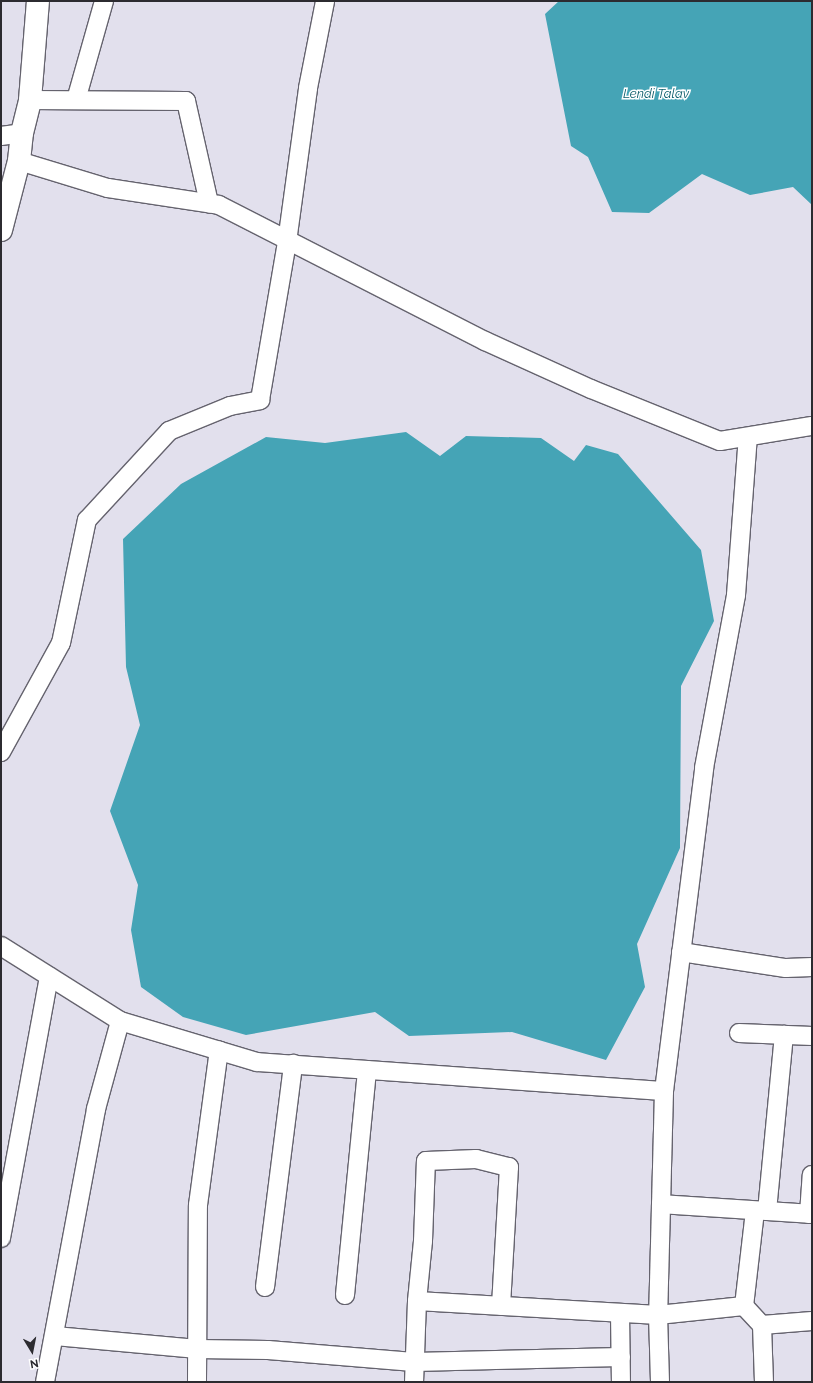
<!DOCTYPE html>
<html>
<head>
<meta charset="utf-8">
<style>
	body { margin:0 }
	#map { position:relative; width:813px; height:1383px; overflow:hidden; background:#e2e0ed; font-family:Raleway,sans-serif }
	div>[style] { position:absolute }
	.water>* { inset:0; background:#45a4b6 }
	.roads { filter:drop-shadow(1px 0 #65636e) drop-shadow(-1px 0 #65636e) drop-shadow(0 1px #65636e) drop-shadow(0 -1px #65636e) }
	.minor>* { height:18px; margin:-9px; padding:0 9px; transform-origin:9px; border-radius:9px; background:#fff }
	.tertiary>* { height:22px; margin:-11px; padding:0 11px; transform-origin:11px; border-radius:11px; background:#fff }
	span { translate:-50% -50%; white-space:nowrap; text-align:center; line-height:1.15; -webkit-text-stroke:3px #fff; paint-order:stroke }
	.water-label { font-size:13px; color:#0a5c69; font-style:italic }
	.frame { position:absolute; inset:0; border:2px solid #2c2b30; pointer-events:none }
	.north { position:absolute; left:12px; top:1331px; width:40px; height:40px; -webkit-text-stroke:3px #fff; paint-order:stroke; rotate:170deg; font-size:11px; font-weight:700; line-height:16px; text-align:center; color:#2c2b30 }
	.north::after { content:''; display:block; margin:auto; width:14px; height:18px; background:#2c2b30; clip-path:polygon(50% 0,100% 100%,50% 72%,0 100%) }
</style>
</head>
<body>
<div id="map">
	<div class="water">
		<i style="clip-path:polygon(559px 1px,812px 1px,812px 205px,793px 187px,750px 195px,702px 174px,649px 213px,612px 212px,588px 157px,571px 146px,545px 14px)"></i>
		<i style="clip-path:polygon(406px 432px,440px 456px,466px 436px,541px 438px,574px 461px,586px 445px,618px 454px,701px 550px,714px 621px,681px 686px,680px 848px,637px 944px,645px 987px,606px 1060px,512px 1032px,409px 1036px,375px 1012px,246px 1035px,183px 1017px,141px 987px,131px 930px,138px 885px,110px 811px,140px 725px,126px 667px,123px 539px,181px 484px,266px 437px,325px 443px)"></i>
	</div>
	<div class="roads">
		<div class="minor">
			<i style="left:30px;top:100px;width:156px;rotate:0.4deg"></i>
			<i style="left:186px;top:101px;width:105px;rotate:77.3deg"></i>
			<i style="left:76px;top:100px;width:103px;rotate:-74.2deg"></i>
			<i style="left:1px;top:136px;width:21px;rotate:-8deg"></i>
			<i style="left:19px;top:161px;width:93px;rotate:16.9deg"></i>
			<i style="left:108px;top:188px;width:112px;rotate:8.7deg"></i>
			<i style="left:219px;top:205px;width:299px;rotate:27.1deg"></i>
			<i style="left:485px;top:341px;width:116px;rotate:24.4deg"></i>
			<i style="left:591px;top:389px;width:139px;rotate:22deg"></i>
			<i style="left:720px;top:441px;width:93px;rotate:-9.3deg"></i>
			<i style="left:1px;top:752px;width:124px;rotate:-61.2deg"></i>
			<i style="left:61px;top:643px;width:126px;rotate:-78.1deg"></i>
			<i style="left:87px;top:520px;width:121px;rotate:-47.3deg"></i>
			<i style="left:169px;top:431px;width:66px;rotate:-22.3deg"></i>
			<i style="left:230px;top:406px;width:31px;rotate:-11deg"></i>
			<i style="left:260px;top:400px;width:160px;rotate:-80.3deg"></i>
			<i style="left:287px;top:242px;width:155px;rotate:-82.2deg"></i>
			<i style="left:308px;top:88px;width:89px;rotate:-78.9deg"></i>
			<i style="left:1px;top:946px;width:141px;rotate:32.2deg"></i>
			<i style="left:120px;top:1021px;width:143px;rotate:16.7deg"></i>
			<i style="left:257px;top:1062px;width:408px;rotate:4.1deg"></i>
			<i style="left:664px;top:1091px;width:224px;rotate:91.5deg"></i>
			<i style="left:658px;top:1315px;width:241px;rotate:-176.7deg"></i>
			<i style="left:417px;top:1301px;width:81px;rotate:92.1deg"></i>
			<i style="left:681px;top:952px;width:106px;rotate:8.7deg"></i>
			<i style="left:786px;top:968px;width:26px;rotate:-2deg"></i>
			<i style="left:739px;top:1033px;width:73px;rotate:2.4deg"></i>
			<i style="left:664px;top:1091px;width:325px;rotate:-82.9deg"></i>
			<i style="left:704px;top:768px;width:176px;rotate:-79.5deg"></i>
			<i style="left:736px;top:595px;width:158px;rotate:-85.7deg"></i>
			<i style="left:661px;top:1204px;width:151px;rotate:3.8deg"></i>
			<i style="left:755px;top:1211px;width:96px;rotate:96.6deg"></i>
			<i style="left:744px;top:1306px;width:26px;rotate:47deg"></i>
			<i style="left:762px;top:1325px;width:50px;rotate:-4.6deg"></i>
			<i style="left:767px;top:1211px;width:177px;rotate:-84.5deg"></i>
			<i style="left:809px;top:1214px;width:39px;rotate:-86deg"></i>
			<i style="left:1px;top:1238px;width:266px;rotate:-79.6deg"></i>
			<i style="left:265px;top:1287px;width:225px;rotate:-82.8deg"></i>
			<i style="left:345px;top:1295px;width:226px;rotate:-84.4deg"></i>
			<i style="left:417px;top:1301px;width:60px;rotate:-84.3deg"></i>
			<i style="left:423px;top:1241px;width:80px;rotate:-87.9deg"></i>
			<i style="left:426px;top:1161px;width:50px;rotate:-2.3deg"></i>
			<i style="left:476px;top:1159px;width:34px;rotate:14deg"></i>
			<i style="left:509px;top:1167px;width:139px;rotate:93.3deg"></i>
			<i style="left:620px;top:1313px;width:69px;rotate:89.2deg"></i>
			<i style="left:762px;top:1325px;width:57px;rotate:88deg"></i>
			<i style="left:55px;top:1336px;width:143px;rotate:5.2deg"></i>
			<i style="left:197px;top:1349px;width:71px;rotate:0.8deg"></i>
			<i style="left:268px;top:1350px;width:146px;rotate:4.7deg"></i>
			<i style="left:414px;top:1362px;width:207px;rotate:-1.4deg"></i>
			<i style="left:45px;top:1382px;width:278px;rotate:-79.4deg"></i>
			<i style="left:96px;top:1109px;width:91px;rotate:-74.7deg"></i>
			<i style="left:197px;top:1382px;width:177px;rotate:-89.7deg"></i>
			<i style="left:198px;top:1205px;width:156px;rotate:-82.3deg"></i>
			<i style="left:660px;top:1382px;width:67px;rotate:-91.7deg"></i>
			<i style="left:658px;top:1315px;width:86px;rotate:-6deg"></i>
		</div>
		<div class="tertiary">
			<i style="left:1px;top:230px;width:71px;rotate:-75.4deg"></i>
			<i style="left:19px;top:161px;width:28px;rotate:-84deg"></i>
			<i style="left:22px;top:133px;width:34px;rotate:-76deg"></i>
			<i style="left:30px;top:100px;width:99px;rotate:-85.4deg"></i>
		</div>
	</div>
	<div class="water-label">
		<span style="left:656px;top:94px">Lendi Talav</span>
	</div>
	<div class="frame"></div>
	<div class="north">N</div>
</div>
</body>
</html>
